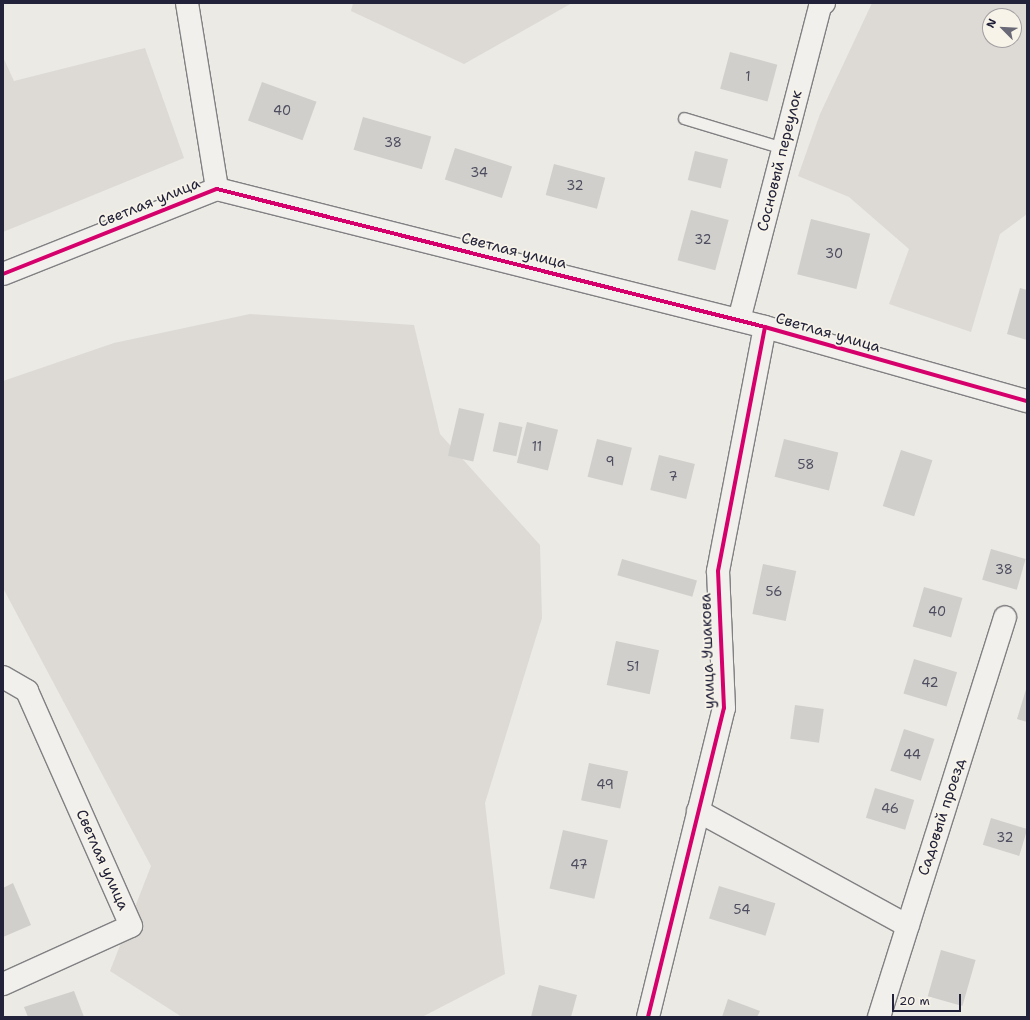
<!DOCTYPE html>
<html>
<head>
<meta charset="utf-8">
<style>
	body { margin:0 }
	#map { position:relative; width:1030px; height:1020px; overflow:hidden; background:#ebeae4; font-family:"Shantell Sans",sans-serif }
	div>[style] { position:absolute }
	.green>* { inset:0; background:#dddad5 }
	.building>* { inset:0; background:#d0cfcc; transform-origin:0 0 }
	.roads { filter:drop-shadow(1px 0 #818083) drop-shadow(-1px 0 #818083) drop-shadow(0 1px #818083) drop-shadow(0 -1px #818083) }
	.lane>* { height:11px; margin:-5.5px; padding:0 5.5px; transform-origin:5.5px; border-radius:5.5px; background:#f1f0ec }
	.street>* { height:22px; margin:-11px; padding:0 11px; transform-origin:11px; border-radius:11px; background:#f1f0ec }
	.cycleway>* { height:4px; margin:-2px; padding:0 2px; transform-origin:2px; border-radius:2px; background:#d6006c }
	span { translate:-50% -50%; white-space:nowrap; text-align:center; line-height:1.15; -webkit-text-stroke:3.5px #f7f3e8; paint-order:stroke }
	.number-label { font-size:13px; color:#4e4d5f }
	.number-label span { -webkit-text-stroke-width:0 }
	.street-label { font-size:15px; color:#22223b }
	.frame { position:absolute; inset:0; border:4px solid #22223b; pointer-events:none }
	.north { position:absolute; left:982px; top:8px; width:40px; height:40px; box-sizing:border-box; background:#f7f3e8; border:1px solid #a29fa3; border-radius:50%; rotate:294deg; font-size:11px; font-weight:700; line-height:16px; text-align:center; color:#22223b }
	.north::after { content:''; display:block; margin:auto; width:14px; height:18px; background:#686876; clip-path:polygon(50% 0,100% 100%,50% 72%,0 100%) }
	.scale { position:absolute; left:892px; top:994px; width:69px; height:18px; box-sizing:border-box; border:2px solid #22223b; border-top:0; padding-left:5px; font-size:12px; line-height:14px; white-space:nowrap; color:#22223b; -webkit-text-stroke:3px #f7f3e8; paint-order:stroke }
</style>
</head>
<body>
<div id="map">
	<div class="green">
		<i style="clip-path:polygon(353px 3px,572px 3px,464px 64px,351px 11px)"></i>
		<i style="clip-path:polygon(evenodd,872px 3px,1027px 3px,1027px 214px,1000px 234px,971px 332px,889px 304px,909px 249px,849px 197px,798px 176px,820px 114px,872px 3px,990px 16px,1014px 16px,1014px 40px,990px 40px,990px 16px)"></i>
		<i style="clip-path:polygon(145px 48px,184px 158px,3px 232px,3px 57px,14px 81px)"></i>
		<i style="clip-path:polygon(250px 314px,414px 325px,440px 434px,540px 545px,542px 618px,485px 803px,505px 974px,422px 1017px,182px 1017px,110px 971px,151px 866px,3px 588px,3px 381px,114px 343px)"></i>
	</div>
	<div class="building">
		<i style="left:730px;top:52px;width:49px;height:38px;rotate:15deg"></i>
		<i style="left:262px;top:82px;width:58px;height:41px;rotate:20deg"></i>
		<i style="left:363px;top:117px;width:71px;height:34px;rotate:16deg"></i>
		<i style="left:455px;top:148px;width:60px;height:33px;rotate:18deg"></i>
		<i style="left:695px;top:151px;width:34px;height:30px;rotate:14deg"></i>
		<i style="left:554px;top:164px;width:53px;height:32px;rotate:15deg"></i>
		<i style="left:691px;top:210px;width:39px;height:52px;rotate:15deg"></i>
		<i style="left:811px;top:219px;width:61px;height:57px;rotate:14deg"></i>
		<i style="clip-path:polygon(1020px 288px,1027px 290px,1027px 340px,1007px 334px)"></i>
		<i style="left:459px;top:408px;width:26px;height:49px;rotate:13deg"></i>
		<i style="left:499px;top:422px;width:24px;height:30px;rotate:12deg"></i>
		<i style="left:527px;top:422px;width:32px;height:42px;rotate:14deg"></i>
		<i style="left:597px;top:439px;width:36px;height:39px;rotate:14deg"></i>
		<i style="left:784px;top:439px;width:56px;height:39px;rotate:14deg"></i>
		<i style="left:901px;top:450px;width:33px;height:59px;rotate:18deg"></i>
		<i style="left:659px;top:455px;width:37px;height:36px;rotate:14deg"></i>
		<i style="left:991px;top:549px;width:36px;height:32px;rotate:16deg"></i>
		<i style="left:622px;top:559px;width:78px;height:17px;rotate:16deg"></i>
		<i style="left:763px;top:564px;width:34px;height:51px;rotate:12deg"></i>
		<i style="left:924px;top:587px;width:40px;height:41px;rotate:16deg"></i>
		<i style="left:616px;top:641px;width:44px;height:45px;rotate:12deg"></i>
		<i style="left:914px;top:659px;width:45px;height:36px;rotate:17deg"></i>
		<i style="clip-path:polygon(1027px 686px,1027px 722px,1017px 719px)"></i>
		<i style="left:795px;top:705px;width:29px;height:34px;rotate:8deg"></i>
		<i style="left:904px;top:729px;width:32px;height:44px;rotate:18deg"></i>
		<i style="left:589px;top:763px;width:40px;height:38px;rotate:12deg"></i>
		<i style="left:875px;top:788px;width:41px;height:31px;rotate:17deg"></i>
		<i style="left:991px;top:818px;width:38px;height:28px;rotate:17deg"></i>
		<i style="left:563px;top:830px;width:46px;height:60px;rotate:13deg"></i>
		<i style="clip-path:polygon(13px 883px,31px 925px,3px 937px,3px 888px)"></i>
		<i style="left:719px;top:886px;width:59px;height:34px;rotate:17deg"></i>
		<i style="left:941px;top:950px;width:36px;height:48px;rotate:16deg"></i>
		<i style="clip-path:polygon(539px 985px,577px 995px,571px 1017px,531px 1017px)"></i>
		<i style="clip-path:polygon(74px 991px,84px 1017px,28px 1017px,24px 1007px)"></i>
		<i style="clip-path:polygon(728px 999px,760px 1011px,757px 1017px,722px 1017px)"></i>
	</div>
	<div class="roads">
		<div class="lane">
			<i style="left:684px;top:118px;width:103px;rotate:16.9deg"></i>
		</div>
		<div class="street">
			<i style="left:187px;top:3px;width:188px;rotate:80.8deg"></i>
			<i style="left:3px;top:274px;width:230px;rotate:-21.7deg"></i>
			<i style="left:217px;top:189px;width:565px;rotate:14.13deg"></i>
			<i style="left:765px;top:327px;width:272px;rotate:15.8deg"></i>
			<i style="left:739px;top:320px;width:324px;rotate:-75.5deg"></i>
			<i style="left:820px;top:6px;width:5px;rotate:-37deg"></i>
			<i style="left:3px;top:677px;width:28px;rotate:30deg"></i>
			<i style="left:27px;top:691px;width:257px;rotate:66.1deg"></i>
			<i style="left:131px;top:926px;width:141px;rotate:155.6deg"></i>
			<i style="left:698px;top:811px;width:239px;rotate:28.7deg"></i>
			<i style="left:648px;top:1017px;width:318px;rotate:-76.2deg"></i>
			<i style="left:724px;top:708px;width:137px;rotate:-92.5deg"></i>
			<i style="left:718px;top:571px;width:248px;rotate:-79.1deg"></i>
			<i style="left:879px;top:1017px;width:419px;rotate:-72.5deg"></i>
		</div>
	</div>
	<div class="cycleway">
		<i style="left:3px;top:274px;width:230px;rotate:-21.7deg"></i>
		<i style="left:217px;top:189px;width:565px;rotate:14.13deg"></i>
		<i style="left:765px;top:327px;width:272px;rotate:15.8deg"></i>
		<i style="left:648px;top:1017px;width:318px;rotate:-76.2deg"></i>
		<i style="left:724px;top:708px;width:137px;rotate:-92.5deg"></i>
		<i style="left:718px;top:571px;width:248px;rotate:-79.1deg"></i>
	</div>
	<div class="number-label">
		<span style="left:748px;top:77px">1</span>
		<span style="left:282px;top:111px">40</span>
		<span style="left:393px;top:143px">38</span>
		<span style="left:479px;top:173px">34</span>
		<span style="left:575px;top:186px">32</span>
		<span style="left:703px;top:240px">32</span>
		<span style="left:834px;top:254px">30</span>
		<span style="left:537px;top:447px">11</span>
		<span style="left:610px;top:462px">9</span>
		<span style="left:806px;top:465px">58</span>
		<span style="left:673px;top:477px">7</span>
		<span style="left:1004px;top:570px">38</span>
		<span style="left:774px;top:592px">56</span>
		<span style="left:937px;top:612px">40</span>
		<span style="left:633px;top:667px">51</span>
		<span style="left:930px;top:683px">42</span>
		<span style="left:912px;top:755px">44</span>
		<span style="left:605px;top:785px">49</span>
		<span style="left:890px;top:809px">46</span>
		<span style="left:1005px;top:838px">32</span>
		<span style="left:579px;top:865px">47</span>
		<span style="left:742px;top:910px">54</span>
	</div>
	<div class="street-label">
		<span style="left:780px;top:161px;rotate:-76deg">Сосновый переулок</span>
		<span style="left:149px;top:203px;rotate:-22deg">Светлая улица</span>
		<span style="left:514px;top:251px;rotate:14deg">Светлая улица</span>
		<span style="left:828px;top:333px;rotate:16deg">Светлая улица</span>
		<span style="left:708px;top:651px;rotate:-92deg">улица Ушакова</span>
		<span style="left:942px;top:817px;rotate:-72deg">Садовый проезд</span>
		<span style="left:102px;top:860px;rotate:66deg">Светлая улица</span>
	</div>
	<div class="frame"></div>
	<div class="north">N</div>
	<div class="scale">20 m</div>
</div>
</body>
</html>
